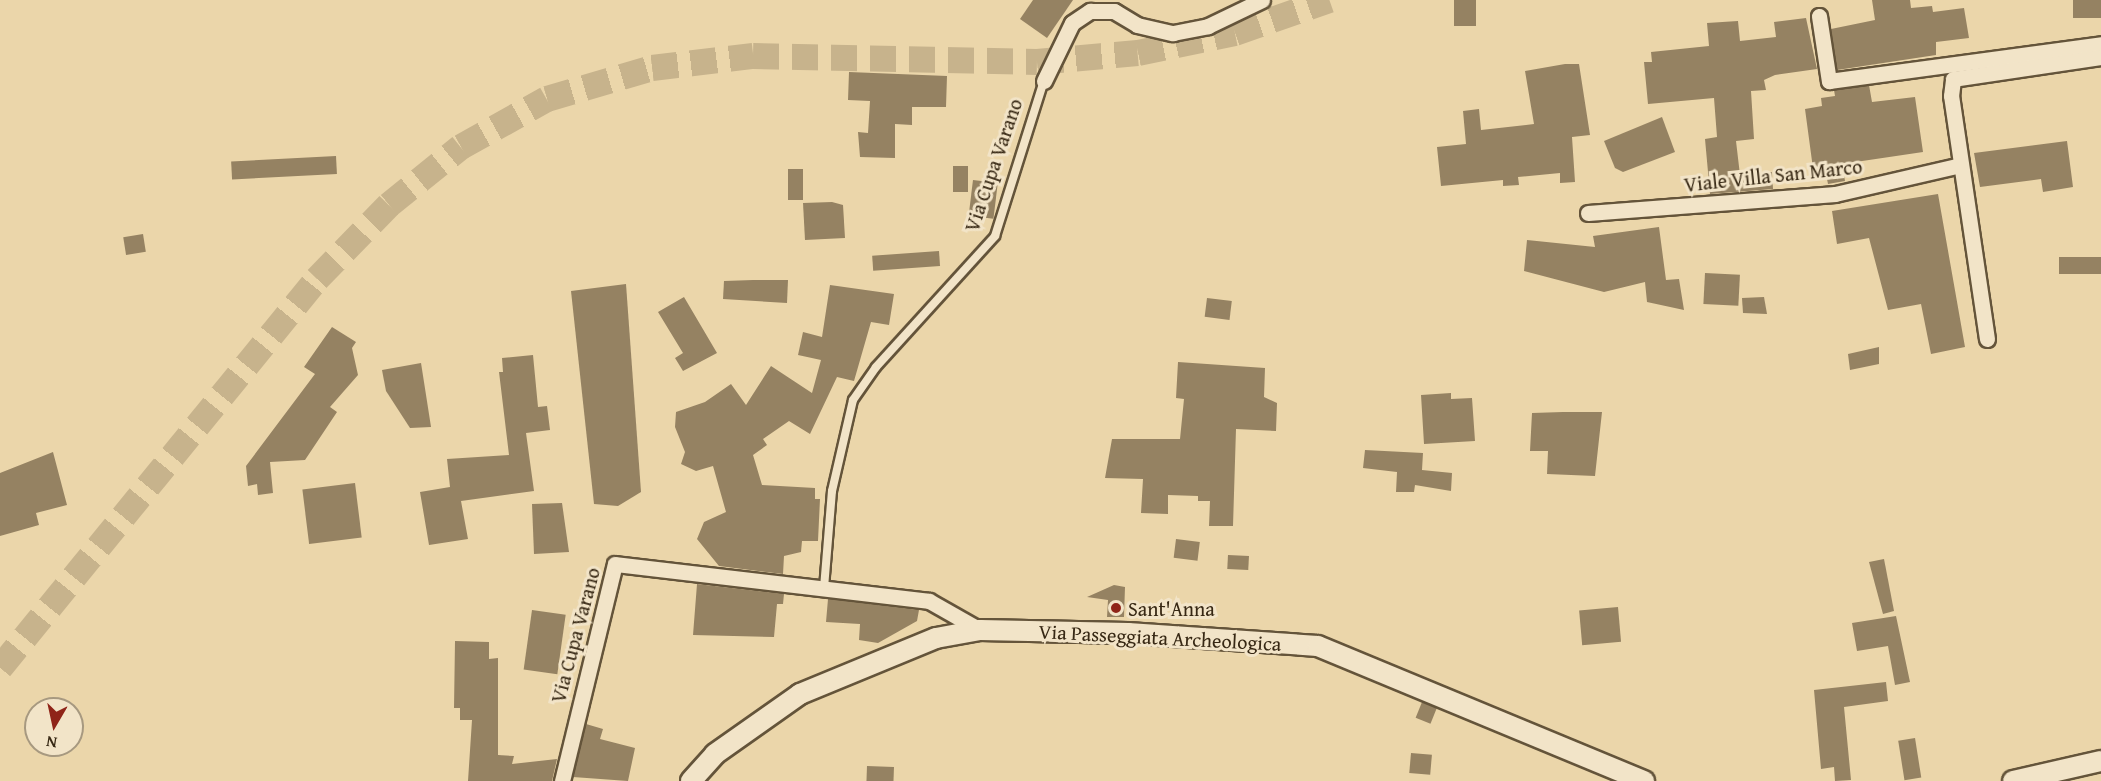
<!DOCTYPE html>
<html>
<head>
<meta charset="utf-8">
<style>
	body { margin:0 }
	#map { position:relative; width:2101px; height:781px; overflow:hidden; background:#ebd6aa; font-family:"Gentium Book Plus",serif }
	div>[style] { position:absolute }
	.building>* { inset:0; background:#958262; transform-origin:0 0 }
	.trunk-tunnel>* { height:26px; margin-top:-13px; transform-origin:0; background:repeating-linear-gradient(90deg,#c7b38c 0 26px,transparent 0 39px) }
	.roads { filter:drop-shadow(2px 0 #64543a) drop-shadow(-2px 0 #64543a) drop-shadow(0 2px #64543a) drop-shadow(0 -2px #64543a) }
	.service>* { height:8px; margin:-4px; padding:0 4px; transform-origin:4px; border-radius:4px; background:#f2e4c8 }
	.minor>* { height:15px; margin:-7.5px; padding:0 7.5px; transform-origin:7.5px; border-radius:7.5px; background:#f2e4c8 }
	.tertiary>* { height:20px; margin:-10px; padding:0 10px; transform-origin:10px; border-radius:10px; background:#f2e4c8 }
	.dots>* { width:16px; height:16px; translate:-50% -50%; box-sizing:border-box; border:3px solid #f2e4c8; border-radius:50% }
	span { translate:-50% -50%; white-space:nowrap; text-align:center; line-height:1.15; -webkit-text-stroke:6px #f2e4c8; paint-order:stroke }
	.street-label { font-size:20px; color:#372814 }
	.poi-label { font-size:20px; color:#372814 }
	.left { translate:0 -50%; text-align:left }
	.north { position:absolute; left:24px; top:697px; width:60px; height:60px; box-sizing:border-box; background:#f2e4c8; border:2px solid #a79980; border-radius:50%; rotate:189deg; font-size:16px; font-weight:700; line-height:24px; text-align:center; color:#372814 }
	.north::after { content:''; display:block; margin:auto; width:21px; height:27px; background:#8f2418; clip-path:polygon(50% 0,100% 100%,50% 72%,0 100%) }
</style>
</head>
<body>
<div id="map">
	<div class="building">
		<i style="clip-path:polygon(1033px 0,1073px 0,1047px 38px,1020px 19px)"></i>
		<i style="left:1454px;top:0;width:22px;height:26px"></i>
		<i style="clip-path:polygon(1872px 0,1910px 0,1911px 8px,1932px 6px,1933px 12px,1964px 8px,1969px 38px,1936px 42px,1936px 55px,1837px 70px,1831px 29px,1875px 20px)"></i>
		<i style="left:2073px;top:0;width:28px;height:18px"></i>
		<i style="clip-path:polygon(1806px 18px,1817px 69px,1775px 75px,1764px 80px,1766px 90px,1751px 91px,1754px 139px,1736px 141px,1740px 175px,1772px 172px,1773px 189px,1710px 194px,1705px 139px,1717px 137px,1714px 98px,1648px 104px,1644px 62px,1652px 62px,1651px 52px,1709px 46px,1707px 23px,1738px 21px,1740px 41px,1776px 37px,1774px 22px)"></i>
		<i style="clip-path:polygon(1565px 64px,1579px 64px,1590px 135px,1572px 137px,1575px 182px,1560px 183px,1560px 173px,1518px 177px,1519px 185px,1503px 186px,1503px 180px,1441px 186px,1437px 147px,1466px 144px,1463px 111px,1479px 109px,1481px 130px,1534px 124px,1525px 71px)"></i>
		<i style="clip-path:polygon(849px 72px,947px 76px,946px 107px,912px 107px,912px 125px,895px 124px,895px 158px,860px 157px,858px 132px,868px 133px,870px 101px,848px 100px)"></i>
		<i style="clip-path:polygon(1869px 85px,1872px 102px,1915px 97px,1923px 152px,1842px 164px,1845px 181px,1828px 184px,1826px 174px,1814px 176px,1805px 109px,1822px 106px,1821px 98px,1835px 96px,1834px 90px)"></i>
		<i style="clip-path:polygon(1662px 117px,1675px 152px,1623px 172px,1615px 168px,1604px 141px)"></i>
		<i style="clip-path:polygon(2067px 141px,2073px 187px,2043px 192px,2041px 179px,1980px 187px,1974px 153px)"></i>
		<i style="left:336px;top:156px;width:18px;height:105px;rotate:87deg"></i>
		<i style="left:953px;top:166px;width:15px;height:26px"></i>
		<i style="left:788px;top:169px;width:15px;height:31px"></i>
		<i style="left:973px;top:180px;width:25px;height:36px;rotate:7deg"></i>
		<i style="clip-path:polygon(1938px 194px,1965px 347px,1931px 354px,1921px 304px,1888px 310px,1869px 238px,1837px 244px,1832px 211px)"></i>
		<i style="clip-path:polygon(832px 202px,843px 205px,845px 238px,805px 240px,803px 203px)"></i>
		<i style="clip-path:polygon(1659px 227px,1666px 280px,1679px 279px,1684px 310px,1647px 302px,1645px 282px,1604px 292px,1524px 271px,1527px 240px,1595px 247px,1593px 236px)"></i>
		<i style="left:143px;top:234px;width:18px;height:20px;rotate:81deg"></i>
		<i style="left:939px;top:251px;width:15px;height:67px;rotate:86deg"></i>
		<i style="left:2101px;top:257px;width:17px;height:42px;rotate:90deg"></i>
		<i style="left:1705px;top:273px;width:35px;height:31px;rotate:3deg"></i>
		<i style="clip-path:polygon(753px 280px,788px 280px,787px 303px,723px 299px,724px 281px)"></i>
		<i style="clip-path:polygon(626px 284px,641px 492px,618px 506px,594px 504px,571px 291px)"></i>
		<i style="clip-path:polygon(830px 285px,894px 294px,889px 325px,871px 322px,854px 381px,837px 377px,810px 434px,789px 421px,763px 439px,767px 445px,753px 455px,762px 485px,815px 488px,815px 499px,820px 499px,818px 541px,802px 541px,801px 552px,784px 556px,783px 574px,719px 566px,697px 539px,704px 522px,726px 512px,713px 466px,696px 471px,681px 464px,685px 452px,675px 427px,676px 412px,705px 402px,731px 384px,746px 405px,771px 366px,812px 393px,821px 360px,798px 355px,803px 332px,822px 337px)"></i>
		<i style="clip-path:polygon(684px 297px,717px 353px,683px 371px,675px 358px,683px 353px,658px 312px)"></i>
		<i style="clip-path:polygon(1764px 297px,1767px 314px,1743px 313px,1742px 298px)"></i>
		<i style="left:1207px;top:298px;width:25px;height:19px;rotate:7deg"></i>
		<i style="clip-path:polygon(332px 327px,356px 342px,352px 348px,358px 375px,330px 407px,337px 412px,305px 460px,270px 462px,273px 493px,258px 495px,257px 484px,248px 486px,246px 466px,315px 374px,304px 367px)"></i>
		<i style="clip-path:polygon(1879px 347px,1879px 364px,1850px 370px,1848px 354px)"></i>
		<i style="clip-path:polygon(533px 355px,538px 407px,547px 406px,550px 430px,526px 433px,534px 491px,461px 501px,468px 539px,429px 545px,420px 492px,450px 487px,447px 459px,509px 455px,499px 372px,503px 372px,502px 358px)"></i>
		<i style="clip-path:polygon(1178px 362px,1265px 368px,1264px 397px,1277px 403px,1276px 431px,1236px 429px,1233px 526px,1209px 526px,1210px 501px,1198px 501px,1198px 496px,1168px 495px,1168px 514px,1141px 513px,1143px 479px,1105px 478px,1112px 439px,1180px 439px,1184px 399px,1176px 398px)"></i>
		<i style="clip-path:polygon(421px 363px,431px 427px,410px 428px,386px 391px,382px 370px)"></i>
		<i style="clip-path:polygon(1451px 393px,1451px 399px,1472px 398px,1475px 441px,1424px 444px,1421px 395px)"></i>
		<i style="clip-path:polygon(1563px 412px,1602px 412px,1595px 476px,1547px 474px,1548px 451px,1530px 451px,1532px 413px)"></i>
		<i style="clip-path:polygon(1365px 450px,1423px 453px,1422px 470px,1452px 473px,1451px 491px,1415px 485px,1414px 492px,1396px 492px,1397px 472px,1363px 468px)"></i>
		<i style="clip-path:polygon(53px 452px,67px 505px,36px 513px,39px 525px,0 536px,0 473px)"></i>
		<i style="left:355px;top:483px;width:55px;height:53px;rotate:83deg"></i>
		<i style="clip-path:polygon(562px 503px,569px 552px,534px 554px,532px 504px)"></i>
		<i style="left:1176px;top:539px;width:24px;height:19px;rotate:7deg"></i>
		<i style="left:1228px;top:555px;width:21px;height:14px;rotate:3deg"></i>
		<i style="clip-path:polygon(1884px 559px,1894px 611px,1883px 614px,1869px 562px)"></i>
		<i style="clip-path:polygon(697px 584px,784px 594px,783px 604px,777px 604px,774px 637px,693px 635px)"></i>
		<i style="clip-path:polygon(1114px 585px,1125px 587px,1124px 617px,1107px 617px,1108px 600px,1087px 597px)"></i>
		<i style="clip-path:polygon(828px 599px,919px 610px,917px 621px,878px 643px,859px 640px,860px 624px,826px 622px)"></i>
		<i style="left:1618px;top:607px;width:35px;height:39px;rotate:85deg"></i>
		<i style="left:532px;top:610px;width:34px;height:60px;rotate:8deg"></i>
		<i style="clip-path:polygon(1896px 616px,1910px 682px,1895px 685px,1888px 646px,1857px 651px,1852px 623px)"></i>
		<i style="clip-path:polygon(455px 641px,489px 642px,489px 659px,498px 658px,498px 755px,514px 756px,512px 764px,557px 759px,552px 781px,468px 781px,472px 720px,460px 720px,460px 708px,454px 708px)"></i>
		<i style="clip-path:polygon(1886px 682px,1888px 701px,1844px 707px,1851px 780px,1835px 781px,1834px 767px,1821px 769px,1814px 690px)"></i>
		<i style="left:1422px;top:702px;width:16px;height:17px;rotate:22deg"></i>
		<i style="clip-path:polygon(586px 724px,603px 729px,600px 739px,635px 748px,628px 781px,573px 777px)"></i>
		<i style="left:1915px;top:738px;width:40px;height:17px;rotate:81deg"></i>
		<i style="left:1411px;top:753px;width:21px;height:20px;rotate:5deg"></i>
		<i style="left:867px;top:766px;width:27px;height:15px;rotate:2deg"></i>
	</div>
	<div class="trunk-tunnel">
		<i style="left:0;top:668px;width:502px;rotate:-50.82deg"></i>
		<i style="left:317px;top:279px;width:103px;rotate:-45.8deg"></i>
		<i style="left:389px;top:205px;width:92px;rotate:-38.9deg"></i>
		<i style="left:461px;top:147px;width:98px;rotate:-29.2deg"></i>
		<i style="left:547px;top:99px;width:109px;rotate:-16.4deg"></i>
		<i style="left:652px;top:68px;width:102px;rotate:-6.8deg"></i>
		<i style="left:753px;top:56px;width:284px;rotate:1.2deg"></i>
		<i style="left:1037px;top:62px;width:101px;rotate:-5.1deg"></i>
		<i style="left:1138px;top:53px;width:99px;rotate:-11.7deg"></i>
		<i style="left:1235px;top:33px;width:100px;rotate:-19.3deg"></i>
	</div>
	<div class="roads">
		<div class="service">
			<i style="left:824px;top:588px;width:97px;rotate:-85.3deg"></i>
			<i style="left:832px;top:491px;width:93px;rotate:-77deg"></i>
			<i style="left:853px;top:400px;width:40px;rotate:-55.1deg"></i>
			<i style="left:876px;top:367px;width:177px;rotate:-47.7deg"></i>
			<i style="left:995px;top:236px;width:163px;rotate:-72.5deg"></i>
		</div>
		<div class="minor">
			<i style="left:1819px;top:16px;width:66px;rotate:81.3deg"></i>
			<i style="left:1829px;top:81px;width:275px;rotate:-7.7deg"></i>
			<i style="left:1044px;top:81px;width:64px;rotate:-64.2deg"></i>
			<i style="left:1072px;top:23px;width:22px;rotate:-34deg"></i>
			<i style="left:1090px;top:11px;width:24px"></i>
			<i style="left:1114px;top:11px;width:27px;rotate:31deg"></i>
			<i style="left:1137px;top:25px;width:37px;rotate:13deg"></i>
			<i style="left:1173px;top:33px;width:36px;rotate:-11deg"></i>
			<i style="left:1208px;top:26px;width:60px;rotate:-25.7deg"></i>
			<i style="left:1588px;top:213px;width:248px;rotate:-4.4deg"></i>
			<i style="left:1835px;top:194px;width:129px;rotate:-13deg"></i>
			<i style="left:1987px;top:339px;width:246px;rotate:-98.4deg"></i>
			<i style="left:1951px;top:96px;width:17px;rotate:-83deg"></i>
			<i style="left:1953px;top:79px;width:150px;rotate:-8.5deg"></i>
			<i style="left:562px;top:781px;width:223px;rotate:-76.3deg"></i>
			<i style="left:615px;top:564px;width:316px;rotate:6.7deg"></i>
			<i style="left:929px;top:601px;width:59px;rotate:29.6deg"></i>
		</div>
		<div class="tertiary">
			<i style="left:691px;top:781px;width:36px;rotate:-48deg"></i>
			<i style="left:715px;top:754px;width:104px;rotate:-35.2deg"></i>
			<i style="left:800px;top:694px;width:147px;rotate:-22.4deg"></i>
			<i style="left:936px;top:638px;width:45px;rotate:-10.3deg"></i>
			<i style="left:980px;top:630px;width:148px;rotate:1.2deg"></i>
			<i style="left:1128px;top:633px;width:190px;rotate:3.9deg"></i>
			<i style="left:1318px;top:646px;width:353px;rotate:22.5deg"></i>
			<i style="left:2013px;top:781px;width:90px;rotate:-12.8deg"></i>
		</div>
	</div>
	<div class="dots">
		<i style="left:1116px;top:608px;background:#8f2418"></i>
	</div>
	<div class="street-label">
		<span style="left:993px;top:165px;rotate:-71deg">Via Cupa Varano</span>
		<span style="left:1773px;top:175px;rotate:-6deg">Viale Villa San Marco</span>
		<span style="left:575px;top:635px;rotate:-75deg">Via Cupa Varano</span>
		<span style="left:1160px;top:637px;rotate:3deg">Via Passeggiata Archeologica</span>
	</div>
	<div class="poi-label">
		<span class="left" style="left:1128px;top:608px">Sant'Anna</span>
	</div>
	<div class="north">N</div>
</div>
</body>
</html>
